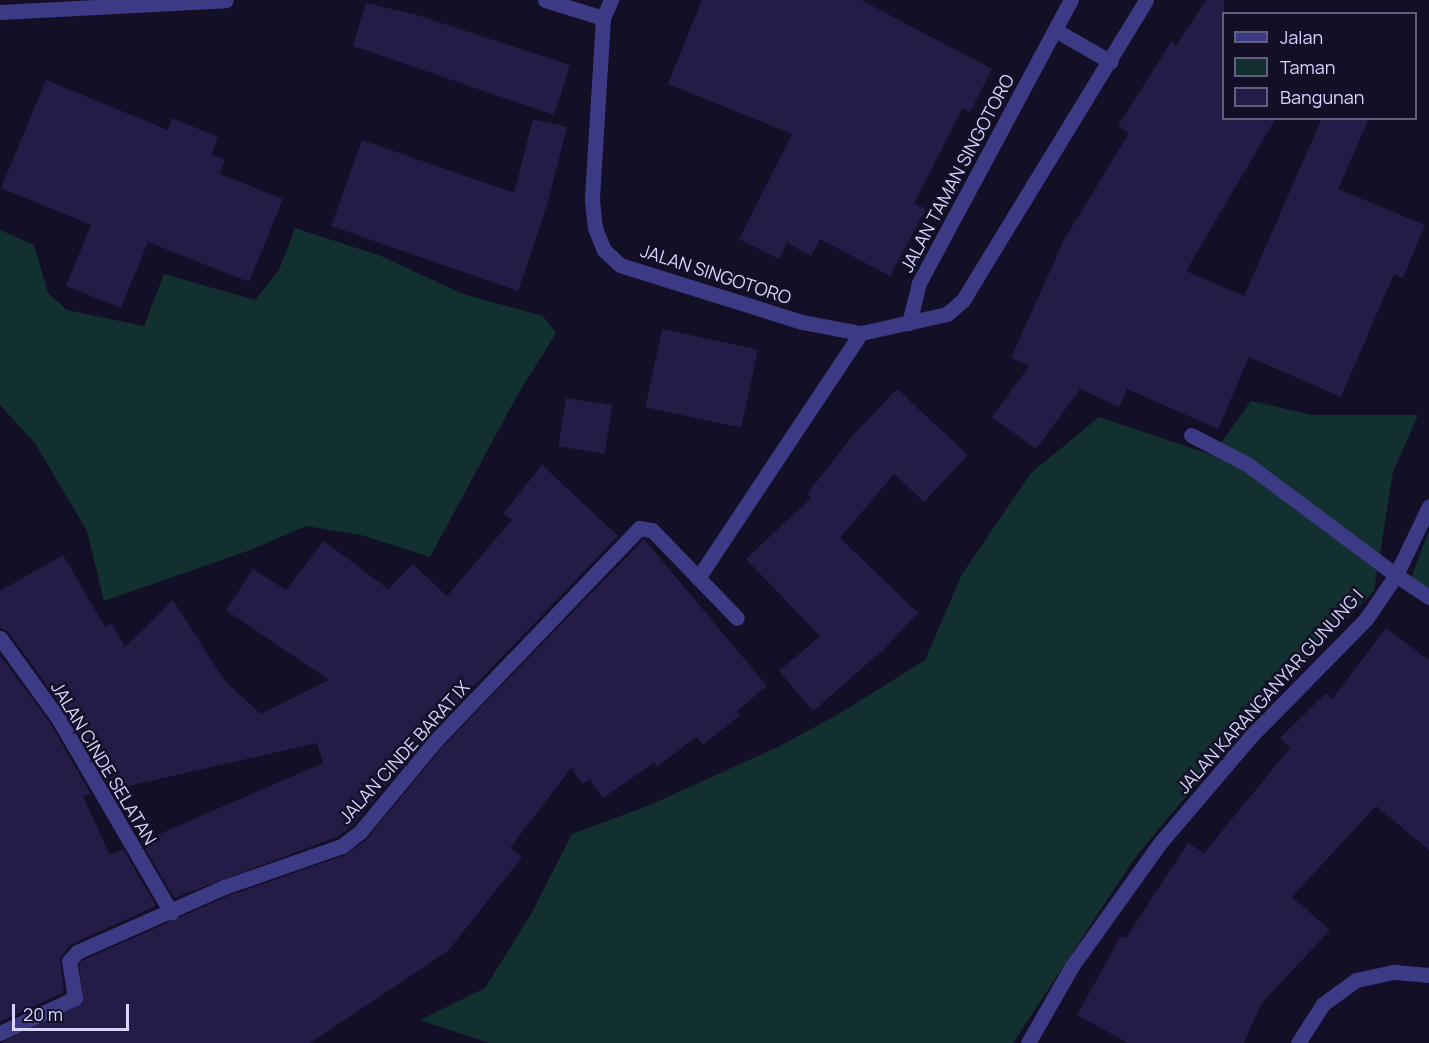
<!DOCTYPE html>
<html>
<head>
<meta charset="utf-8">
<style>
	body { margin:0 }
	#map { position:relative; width:1429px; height:1043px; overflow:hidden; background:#130f26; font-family:Manrope,sans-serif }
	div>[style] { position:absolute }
	.green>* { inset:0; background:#12302f }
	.building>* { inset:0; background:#241b47; transform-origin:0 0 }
	.lane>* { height:15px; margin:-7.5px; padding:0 7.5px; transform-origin:7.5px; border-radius:7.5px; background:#3d3a85 }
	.street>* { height:15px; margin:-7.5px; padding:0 7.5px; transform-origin:7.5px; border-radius:7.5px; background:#3d3a85 }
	span { translate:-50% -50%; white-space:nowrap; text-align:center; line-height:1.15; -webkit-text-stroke:5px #130f26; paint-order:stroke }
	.street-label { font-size:18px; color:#d9d4ff }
	.legend { position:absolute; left:1222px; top:12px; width:195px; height:108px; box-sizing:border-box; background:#130f26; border:2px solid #625e7d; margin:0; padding:8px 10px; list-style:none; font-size:18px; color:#d9d4ff }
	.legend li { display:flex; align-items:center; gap:12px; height:30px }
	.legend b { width:30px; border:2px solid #625e7d }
	.scale { position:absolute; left:12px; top:1004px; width:117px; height:27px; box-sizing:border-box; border:3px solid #d9d4ff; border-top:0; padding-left:8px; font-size:18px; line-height:21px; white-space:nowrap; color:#d9d4ff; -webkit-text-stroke:4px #130f26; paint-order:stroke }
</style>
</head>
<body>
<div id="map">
	<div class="green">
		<i style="clip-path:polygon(295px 228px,381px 256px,463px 294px,543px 316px,556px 333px,518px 394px,430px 557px,361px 535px,306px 526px,253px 549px,104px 601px,87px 531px,35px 443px,0 405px,0 230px,34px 245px,48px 293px,67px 310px,144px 326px,164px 274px,255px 300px,279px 270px)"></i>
		<i style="clip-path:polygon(1251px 401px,1312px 415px,1418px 415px,1393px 472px,1374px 591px,1261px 706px,1134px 859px,1013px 1043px,489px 1043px,420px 1020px,485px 988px,531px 914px,572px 834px,650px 805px,780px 746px,842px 712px,925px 660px,962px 574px,1031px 473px,1099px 417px,1212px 455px)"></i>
		<i style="clip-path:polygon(1429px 530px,1429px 588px,1411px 579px)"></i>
	</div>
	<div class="building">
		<i style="clip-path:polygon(702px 0,861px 0,992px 69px,970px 112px,963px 108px,914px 203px,926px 209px,890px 276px,820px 239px,811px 256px,787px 243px,779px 259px,739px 239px,792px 134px,668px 84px)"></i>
		<i style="clip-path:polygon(1206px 0,1224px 0,1224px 118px,1276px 118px,1186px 271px,1244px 296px,1322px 118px,1369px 118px,1338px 189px,1425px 225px,1403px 278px,1394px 274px,1341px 397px,1249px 357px,1218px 429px,1127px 389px,1119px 407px,1080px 389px,1036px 449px,992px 417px,1029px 366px,1011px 358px,1064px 240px,1129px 133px,1118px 126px,1171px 42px,1176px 46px)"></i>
		<i style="clip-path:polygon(366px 3px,417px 15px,570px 65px,554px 115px,353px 46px)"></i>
		<i style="clip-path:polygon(46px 80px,168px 130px,172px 118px,218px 137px,211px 154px,225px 159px,220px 174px,283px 199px,249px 282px,148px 242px,121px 308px,66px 286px,91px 225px,1px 188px)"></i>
		<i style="clip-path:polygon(533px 119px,567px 127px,545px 212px,518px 291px,331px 226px,362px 140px,514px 193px)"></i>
		<i style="left:662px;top:329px;width:98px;height:80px;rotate:12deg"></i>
		<i style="clip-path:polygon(897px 389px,968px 455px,924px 502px,894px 474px,840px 538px,918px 613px,883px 650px,813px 711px,779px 671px,820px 636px,746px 559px,811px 498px,807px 494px,853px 435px)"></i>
		<i style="left:566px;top:398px;width:47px;height:49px;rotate:9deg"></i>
		<i style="clip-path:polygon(542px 465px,618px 536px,430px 732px,353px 825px,337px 837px,174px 898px,141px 842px,323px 763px,317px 743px,111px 790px,66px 712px,8px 632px,0 628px,0 591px,63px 555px,105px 627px,112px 623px,125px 647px,173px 600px,224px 680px,261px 714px,329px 680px,226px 610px,253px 569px,286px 590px,324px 541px,388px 589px,413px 564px,447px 596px,512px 520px,503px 514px)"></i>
		<i style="clip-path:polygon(644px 539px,767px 686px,737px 711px,740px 715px,703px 745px,696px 737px,657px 767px,654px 763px,603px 798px,590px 779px,583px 784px,571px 768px,510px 848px,522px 857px,449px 950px,310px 1043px,0 1043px,83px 1003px,79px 964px,83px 960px,228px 896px,345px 855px,366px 840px,444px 745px)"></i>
		<i style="clip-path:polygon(1386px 628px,1429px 660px,1429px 850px,1376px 806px,1292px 897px,1330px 930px,1261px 1004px,1244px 1043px,1128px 1043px,1077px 1015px,1121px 936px,1126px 938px,1188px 843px,1204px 853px,1290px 748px,1280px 738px,1326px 693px,1332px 699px)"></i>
		<i style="clip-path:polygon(0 655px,50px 723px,91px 794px,83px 796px,110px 855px,123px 849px,156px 906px,70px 945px,60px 959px,64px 992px,0 1022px)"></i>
	</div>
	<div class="lane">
		<i style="left:1191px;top:435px;width:63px;rotate:27.4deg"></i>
		<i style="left:1247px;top:464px;width:186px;rotate:36.7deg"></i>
	</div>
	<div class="street">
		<i style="left:545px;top:0;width:61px;rotate:17.2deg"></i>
		<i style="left:611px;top:0;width:20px;rotate:114deg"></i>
		<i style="left:603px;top:18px;width:182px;rotate:93.5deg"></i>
		<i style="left:592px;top:200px;width:28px;rotate:84deg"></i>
		<i style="left:595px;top:228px;width:24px;rotate:68deg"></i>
		<i style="left:604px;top:250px;width:22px;rotate:43deg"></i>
		<i style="left:620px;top:265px;width:191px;rotate:17.4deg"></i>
		<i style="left:802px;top:322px;width:60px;rotate:10.6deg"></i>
		<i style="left:861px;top:333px;width:88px;rotate:-12.5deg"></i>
		<i style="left:947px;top:314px;width:21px;rotate:-41deg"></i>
		<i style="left:963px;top:300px;width:351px;rotate:-58.6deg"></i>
		<i style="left:0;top:12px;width:226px;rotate:-3deg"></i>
		<i style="left:1055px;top:30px;width:64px;rotate:29.7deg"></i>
		<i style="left:909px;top:323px;width:41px;rotate:-76deg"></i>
		<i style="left:919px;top:283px;width:321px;rotate:-61.8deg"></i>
		<i style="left:1396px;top:575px;width:40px;rotate:34deg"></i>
		<i style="left:698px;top:578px;width:294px;rotate:-56.4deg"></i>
		<i style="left:0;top:638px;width:99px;rotate:54.1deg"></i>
		<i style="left:58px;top:718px;width:225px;rotate:59.8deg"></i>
		<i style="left:0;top:1033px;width:83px;rotate:-25deg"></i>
		<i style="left:75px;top:998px;width:37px;rotate:-99deg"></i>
		<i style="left:69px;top:961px;width:12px;rotate:-48deg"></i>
		<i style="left:77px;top:952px;width:161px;rotate:-23.9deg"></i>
		<i style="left:224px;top:887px;width:125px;rotate:-19.2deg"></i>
		<i style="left:342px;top:846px;width:23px;rotate:-38deg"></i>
		<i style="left:360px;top:832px;width:121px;rotate:-50.4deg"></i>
		<i style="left:437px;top:739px;width:292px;rotate:-46.2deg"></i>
		<i style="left:639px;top:528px;width:13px;rotate:9deg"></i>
		<i style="left:652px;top:530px;width:122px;rotate:46deg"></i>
		<i style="left:1028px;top:1043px;width:89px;rotate:-60.3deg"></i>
		<i style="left:1072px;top:966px;width:151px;rotate:-54.4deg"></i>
		<i style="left:1160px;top:843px;width:142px;rotate:-49.6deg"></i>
		<i style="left:1252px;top:735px;width:163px;rotate:-45.5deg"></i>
		<i style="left:1366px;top:619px;width:53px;rotate:-55.7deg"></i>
		<i style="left:1396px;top:575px;width:76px;rotate:-64.4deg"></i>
		<i style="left:1298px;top:1043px;width:46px;rotate:-57.3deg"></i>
		<i style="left:1323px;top:1004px;width:41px;rotate:-36deg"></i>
		<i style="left:1356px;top:980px;width:40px;rotate:-12deg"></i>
		<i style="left:1395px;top:972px;width:34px;rotate:5deg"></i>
	</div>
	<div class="street-label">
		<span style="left:957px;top:173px;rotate:-62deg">JALAN TAMAN SINGOTORO</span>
		<span style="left:716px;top:274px;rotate:18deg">JALAN SINGOTORO</span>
		<span style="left:1270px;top:691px;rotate:-48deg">JALAN KARANGANYAR GUNUNG I</span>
		<span style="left:404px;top:752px;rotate:-48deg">JALAN CINDE BARAT IX</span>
		<span style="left:104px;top:763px;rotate:59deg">JALAN CINDE SELATAN</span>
	</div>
	<ul class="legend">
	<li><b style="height:8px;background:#3d3a85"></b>Jalan</li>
	<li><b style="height:16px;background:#12302f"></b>Taman</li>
	<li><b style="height:16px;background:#241b47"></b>Bangunan</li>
	</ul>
	<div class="scale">20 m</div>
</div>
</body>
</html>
